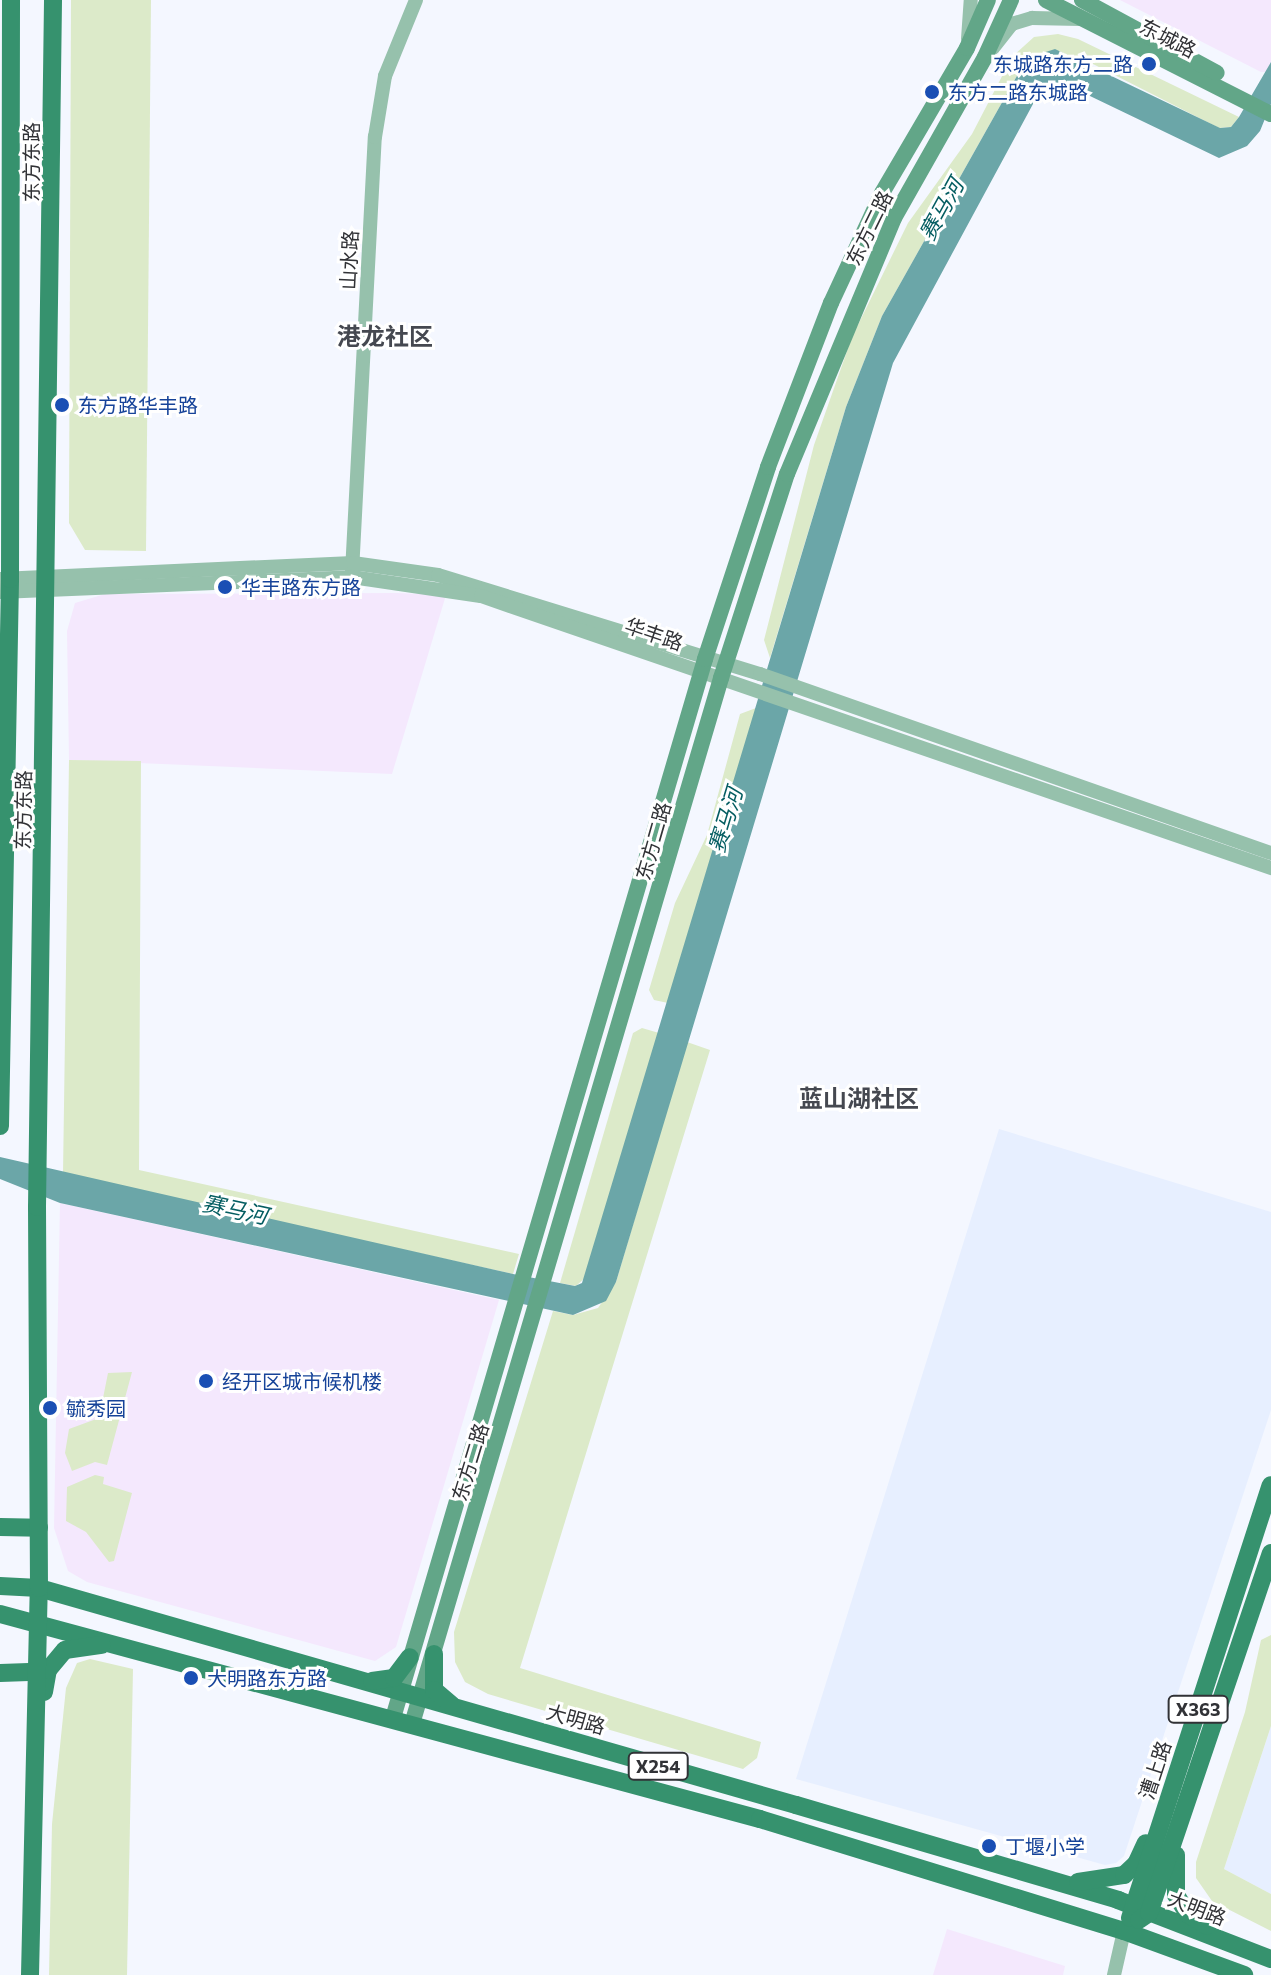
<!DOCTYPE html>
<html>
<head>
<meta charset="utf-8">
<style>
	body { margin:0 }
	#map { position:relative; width:1271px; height:1975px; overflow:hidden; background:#f4f7ff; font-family:Commissioner,"Noto Sans SC",sans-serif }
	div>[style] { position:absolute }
	.commercial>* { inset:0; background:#f4e8fd }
	.built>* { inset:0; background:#e7efff }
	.green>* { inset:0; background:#dceac9 }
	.water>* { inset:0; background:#6ba6a8 }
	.tertiary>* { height:14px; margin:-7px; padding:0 7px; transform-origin:7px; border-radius:7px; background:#96c1ac }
	.secondary>* { height:16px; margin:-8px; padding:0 8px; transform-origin:8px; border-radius:8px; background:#62a688 }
	.primary>* { height:18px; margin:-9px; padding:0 9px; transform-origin:9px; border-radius:9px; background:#36926e }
	.dots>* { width:22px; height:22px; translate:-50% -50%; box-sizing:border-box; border:4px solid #fff; border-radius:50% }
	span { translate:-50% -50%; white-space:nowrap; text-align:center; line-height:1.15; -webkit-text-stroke:6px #fff; paint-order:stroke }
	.shield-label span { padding:2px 6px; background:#fff; border:2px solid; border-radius:6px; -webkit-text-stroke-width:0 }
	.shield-label { font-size:18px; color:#313236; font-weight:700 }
	.street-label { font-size:20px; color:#313236 }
	.transit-label { font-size:20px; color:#164399 }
	.right { translate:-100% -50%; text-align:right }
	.left { translate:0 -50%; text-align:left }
	.water-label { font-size:22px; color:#045d61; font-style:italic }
	.quarter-label { font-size:24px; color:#454850; font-weight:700 }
</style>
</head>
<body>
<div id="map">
	<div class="commercial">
		<i style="clip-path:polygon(1120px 0,1271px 0,1271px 72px,1261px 72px)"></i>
		<i style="clip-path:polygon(105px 594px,397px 593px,446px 595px,392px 774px,69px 760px,67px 631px,75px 603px)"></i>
		<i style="clip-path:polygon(60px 1203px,499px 1300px,396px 1647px,375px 1661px,87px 1582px,68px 1571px,54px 1528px)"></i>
		<i style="clip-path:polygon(947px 1929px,1065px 1966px,1063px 1975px,933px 1975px)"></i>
	</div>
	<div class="built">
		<i style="clip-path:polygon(999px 1129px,1271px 1212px,1271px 1410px,1124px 1856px,1116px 1863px,1105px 1865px,796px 1779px)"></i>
		<i style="clip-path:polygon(1271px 1726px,1271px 1894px,1224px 1869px)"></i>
	</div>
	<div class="green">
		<i style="clip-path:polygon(71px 0,151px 0,146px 551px,85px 550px,69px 523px)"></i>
		<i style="clip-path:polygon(1058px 34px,1078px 39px,1239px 117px,1231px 127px,1219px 128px,1089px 62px,1027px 58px,882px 316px,846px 407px,770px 658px,764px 640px,814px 445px,852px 337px,908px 223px,972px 134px,1012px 57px,1034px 37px)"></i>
		<i style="clip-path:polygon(756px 708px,668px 1003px,654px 1000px,649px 990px,675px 903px,707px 835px,740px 714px)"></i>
		<i style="clip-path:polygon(69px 760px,141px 761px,139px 1170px,519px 1254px,513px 1274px,63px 1174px)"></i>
		<i style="clip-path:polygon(642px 1028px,659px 1033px,587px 1276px,576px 1286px,560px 1283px,633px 1033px)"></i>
		<i style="clip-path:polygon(687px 1042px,710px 1050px,520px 1668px,761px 1742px,757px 1758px,743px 1769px,488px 1694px,465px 1682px,455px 1662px,454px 1632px,553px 1311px,573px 1315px,598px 1308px,616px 1282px)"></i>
		<i style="clip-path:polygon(132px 1372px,107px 1465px,95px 1462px,72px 1471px,65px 1453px,69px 1429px,99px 1418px,108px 1373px)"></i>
		<i style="clip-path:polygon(95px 1475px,104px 1477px,103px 1484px,132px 1493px,114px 1561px,109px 1562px,86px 1532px,66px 1521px,67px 1487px)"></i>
		<i style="clip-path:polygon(1271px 1635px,1271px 1726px,1224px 1869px,1271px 1894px,1271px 1931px,1212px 1901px,1196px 1878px,1196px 1862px,1245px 1712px,1261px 1640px)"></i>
		<i style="clip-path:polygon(90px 1659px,133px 1669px,127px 1975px,49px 1975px,52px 1824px,66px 1688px,77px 1663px)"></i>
	</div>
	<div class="water">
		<i style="clip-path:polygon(1055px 49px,1220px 128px,1231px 127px,1239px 117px,1271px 62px,1271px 104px,1260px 131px,1247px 146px,1219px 158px,1065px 84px,1054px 82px,1040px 91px,893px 363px,616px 1282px,606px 1301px,573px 1315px,60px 1203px,0 1179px,0 1157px,513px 1274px,575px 1286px,582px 1283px,846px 407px,882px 316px,1027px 58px)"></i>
	</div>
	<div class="tertiary">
		<i style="left:968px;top:39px;width:39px;rotate:-86deg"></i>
		<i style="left:993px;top:48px;width:31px;rotate:-52deg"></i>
		<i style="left:1012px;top:24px;width:21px;rotate:-17deg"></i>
		<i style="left:1032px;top:18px;width:48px;rotate:1.2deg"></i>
		<i style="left:352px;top:572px;width:436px;rotate:-87deg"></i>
		<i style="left:375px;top:137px;width:62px;rotate:-80.7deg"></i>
		<i style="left:385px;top:76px;width:82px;rotate:-67.8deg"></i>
		<i style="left:0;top:579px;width:353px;rotate:-2.6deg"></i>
		<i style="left:353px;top:563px;width:86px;rotate:8deg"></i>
		<i style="left:438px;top:575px;width:337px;rotate:17.1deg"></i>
		<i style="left:760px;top:674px;width:541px;rotate:19.31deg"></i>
		<i style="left:0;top:592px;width:352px;rotate:-2.4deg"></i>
		<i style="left:352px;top:577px;width:130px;rotate:8.4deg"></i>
		<i style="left:481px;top:596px;width:836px;rotate:19deg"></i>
		<i style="left:1114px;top:1975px;width:45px;rotate:-77.2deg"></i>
	</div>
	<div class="secondary">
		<i style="left:1046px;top:0;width:252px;rotate:26.9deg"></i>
		<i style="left:1082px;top:0;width:153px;rotate:28.4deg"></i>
		<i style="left:393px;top:1718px;width:1104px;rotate:-73.58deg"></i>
		<i style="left:705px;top:659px;width:202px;rotate:-71.8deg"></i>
		<i style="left:768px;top:467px;width:176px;rotate:-69deg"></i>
		<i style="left:831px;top:303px;width:121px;rotate:-65.1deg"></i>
		<i style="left:882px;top:193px;width:168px;rotate:-59.6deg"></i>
		<i style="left:967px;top:48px;width:52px;rotate:-66.4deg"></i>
		<i style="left:412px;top:1724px;width:1091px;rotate:-73.54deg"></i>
		<i style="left:721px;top:678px;width:214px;rotate:-72.1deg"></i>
		<i style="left:787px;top:474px;width:277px;rotate:-67.3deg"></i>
		<i style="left:894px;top:218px;width:185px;rotate:-60.5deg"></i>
		<i style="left:985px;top:57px;width:63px;rotate:-65.5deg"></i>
	</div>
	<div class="primary">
		<i style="left:0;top:1126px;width:547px;rotate:-88.95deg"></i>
		<i style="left:10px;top:579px;width:579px;rotate:-89.9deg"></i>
		<i style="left:0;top:1527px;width:39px;rotate:1deg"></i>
		<i style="left:0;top:1586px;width:39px;rotate:3deg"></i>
		<i style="left:39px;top:1588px;width:787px;rotate:16deg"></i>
		<i style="left:796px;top:1805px;width:336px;rotate:16.4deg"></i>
		<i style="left:1118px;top:1900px;width:164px;rotate:21.1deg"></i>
		<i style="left:0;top:1614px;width:787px;rotate:15.1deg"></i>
		<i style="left:760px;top:1819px;width:381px;rotate:17.1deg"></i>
		<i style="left:1124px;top:1931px;width:128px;rotate:20.1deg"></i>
		<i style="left:434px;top:1654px;width:36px;rotate:90deg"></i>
		<i style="left:434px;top:1690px;width:23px;rotate:40deg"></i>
		<i style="left:0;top:1673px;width:36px;rotate:-2deg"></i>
		<i style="left:372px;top:1681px;width:22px;rotate:-8deg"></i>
		<i style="left:394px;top:1678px;width:26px;rotate:-53deg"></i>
		<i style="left:44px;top:1692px;width:22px;rotate:-80deg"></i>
		<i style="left:48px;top:1670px;width:26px;rotate:-50deg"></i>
		<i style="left:65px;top:1650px;width:37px;rotate:-8deg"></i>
		<i style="left:1176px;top:1855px;width:40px;rotate:90deg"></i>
		<i style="left:1176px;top:1895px;width:22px;rotate:58deg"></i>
		<i style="left:1188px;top:1914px;width:22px;rotate:32deg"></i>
		<i style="left:1078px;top:1882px;width:47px;rotate:-8.7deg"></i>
		<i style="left:1124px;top:1875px;width:16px;rotate:-43deg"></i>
		<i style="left:1136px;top:1864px;width:23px;rotate:-65deg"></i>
		<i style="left:1130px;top:1918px;width:455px;rotate:-72deg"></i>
		<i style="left:1139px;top:1920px;width:12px;rotate:-35deg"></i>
		<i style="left:1149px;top:1913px;width:380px;rotate:-71.3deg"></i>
		<i style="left:30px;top:1975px;width:387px;rotate:-88.7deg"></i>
		<i style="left:39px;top:1588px;width:381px;rotate:-90.3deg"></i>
		<i style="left:37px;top:1207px;width:1207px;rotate:-89.24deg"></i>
	</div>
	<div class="dots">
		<i style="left:1149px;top:64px;background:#1a4fb4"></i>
		<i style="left:932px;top:92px;background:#1a4fb4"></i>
		<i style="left:62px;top:405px;background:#1a4fb4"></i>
		<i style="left:225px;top:587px;background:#1a4fb4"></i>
		<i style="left:206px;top:1381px;background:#1a4fb4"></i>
		<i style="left:50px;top:1408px;background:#1a4fb4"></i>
		<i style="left:191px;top:1678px;background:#1a4fb4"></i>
		<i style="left:989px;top:1846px;background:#1a4fb4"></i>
	</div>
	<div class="shield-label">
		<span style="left:1198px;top:1709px">X363</span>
		<span style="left:658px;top:1766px">X254</span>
	</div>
	<div class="street-label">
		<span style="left:1168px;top:38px;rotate:27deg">东城路</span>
		<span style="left:31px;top:162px;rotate:-90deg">东方东路</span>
		<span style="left:869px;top:228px;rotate:-64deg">东方二路</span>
		<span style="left:349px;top:260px;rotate:-87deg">山水路</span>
		<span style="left:654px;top:634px;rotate:19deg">华丰路</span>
		<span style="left:23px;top:810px;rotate:-89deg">东方东路</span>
		<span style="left:653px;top:841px;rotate:-74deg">东方二路</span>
		<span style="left:470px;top:1462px;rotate:-73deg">东方二路</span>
		<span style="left:576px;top:1719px;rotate:16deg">大明路</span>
		<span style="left:1155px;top:1770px;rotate:-72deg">漕上路</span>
		<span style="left:1197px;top:1908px;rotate:21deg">大明路</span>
	</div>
	<div class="transit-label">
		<span class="right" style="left:1133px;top:64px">东城路东方二路</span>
		<span class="left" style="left:948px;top:92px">东方二路东城路</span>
		<span class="left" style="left:78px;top:405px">东方路华丰路</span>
		<span class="left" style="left:241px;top:587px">华丰路东方路</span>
		<span class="left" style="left:222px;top:1381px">经开区城市候机楼</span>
		<span class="left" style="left:66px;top:1408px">毓秀园</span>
		<span class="left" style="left:207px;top:1678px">大明路东方路</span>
		<span class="left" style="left:1005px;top:1846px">丁堰小学</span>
	</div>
	<div class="water-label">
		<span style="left:941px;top:209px;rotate:-61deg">赛马河</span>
		<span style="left:725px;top:820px;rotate:-73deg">赛马河</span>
		<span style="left:235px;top:1209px;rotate:12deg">赛马河</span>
	</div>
	<div class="quarter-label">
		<span style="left:385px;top:336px">港龙社区</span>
		<span style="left:859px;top:1098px">蓝山湖社区</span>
	</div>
</div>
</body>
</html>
